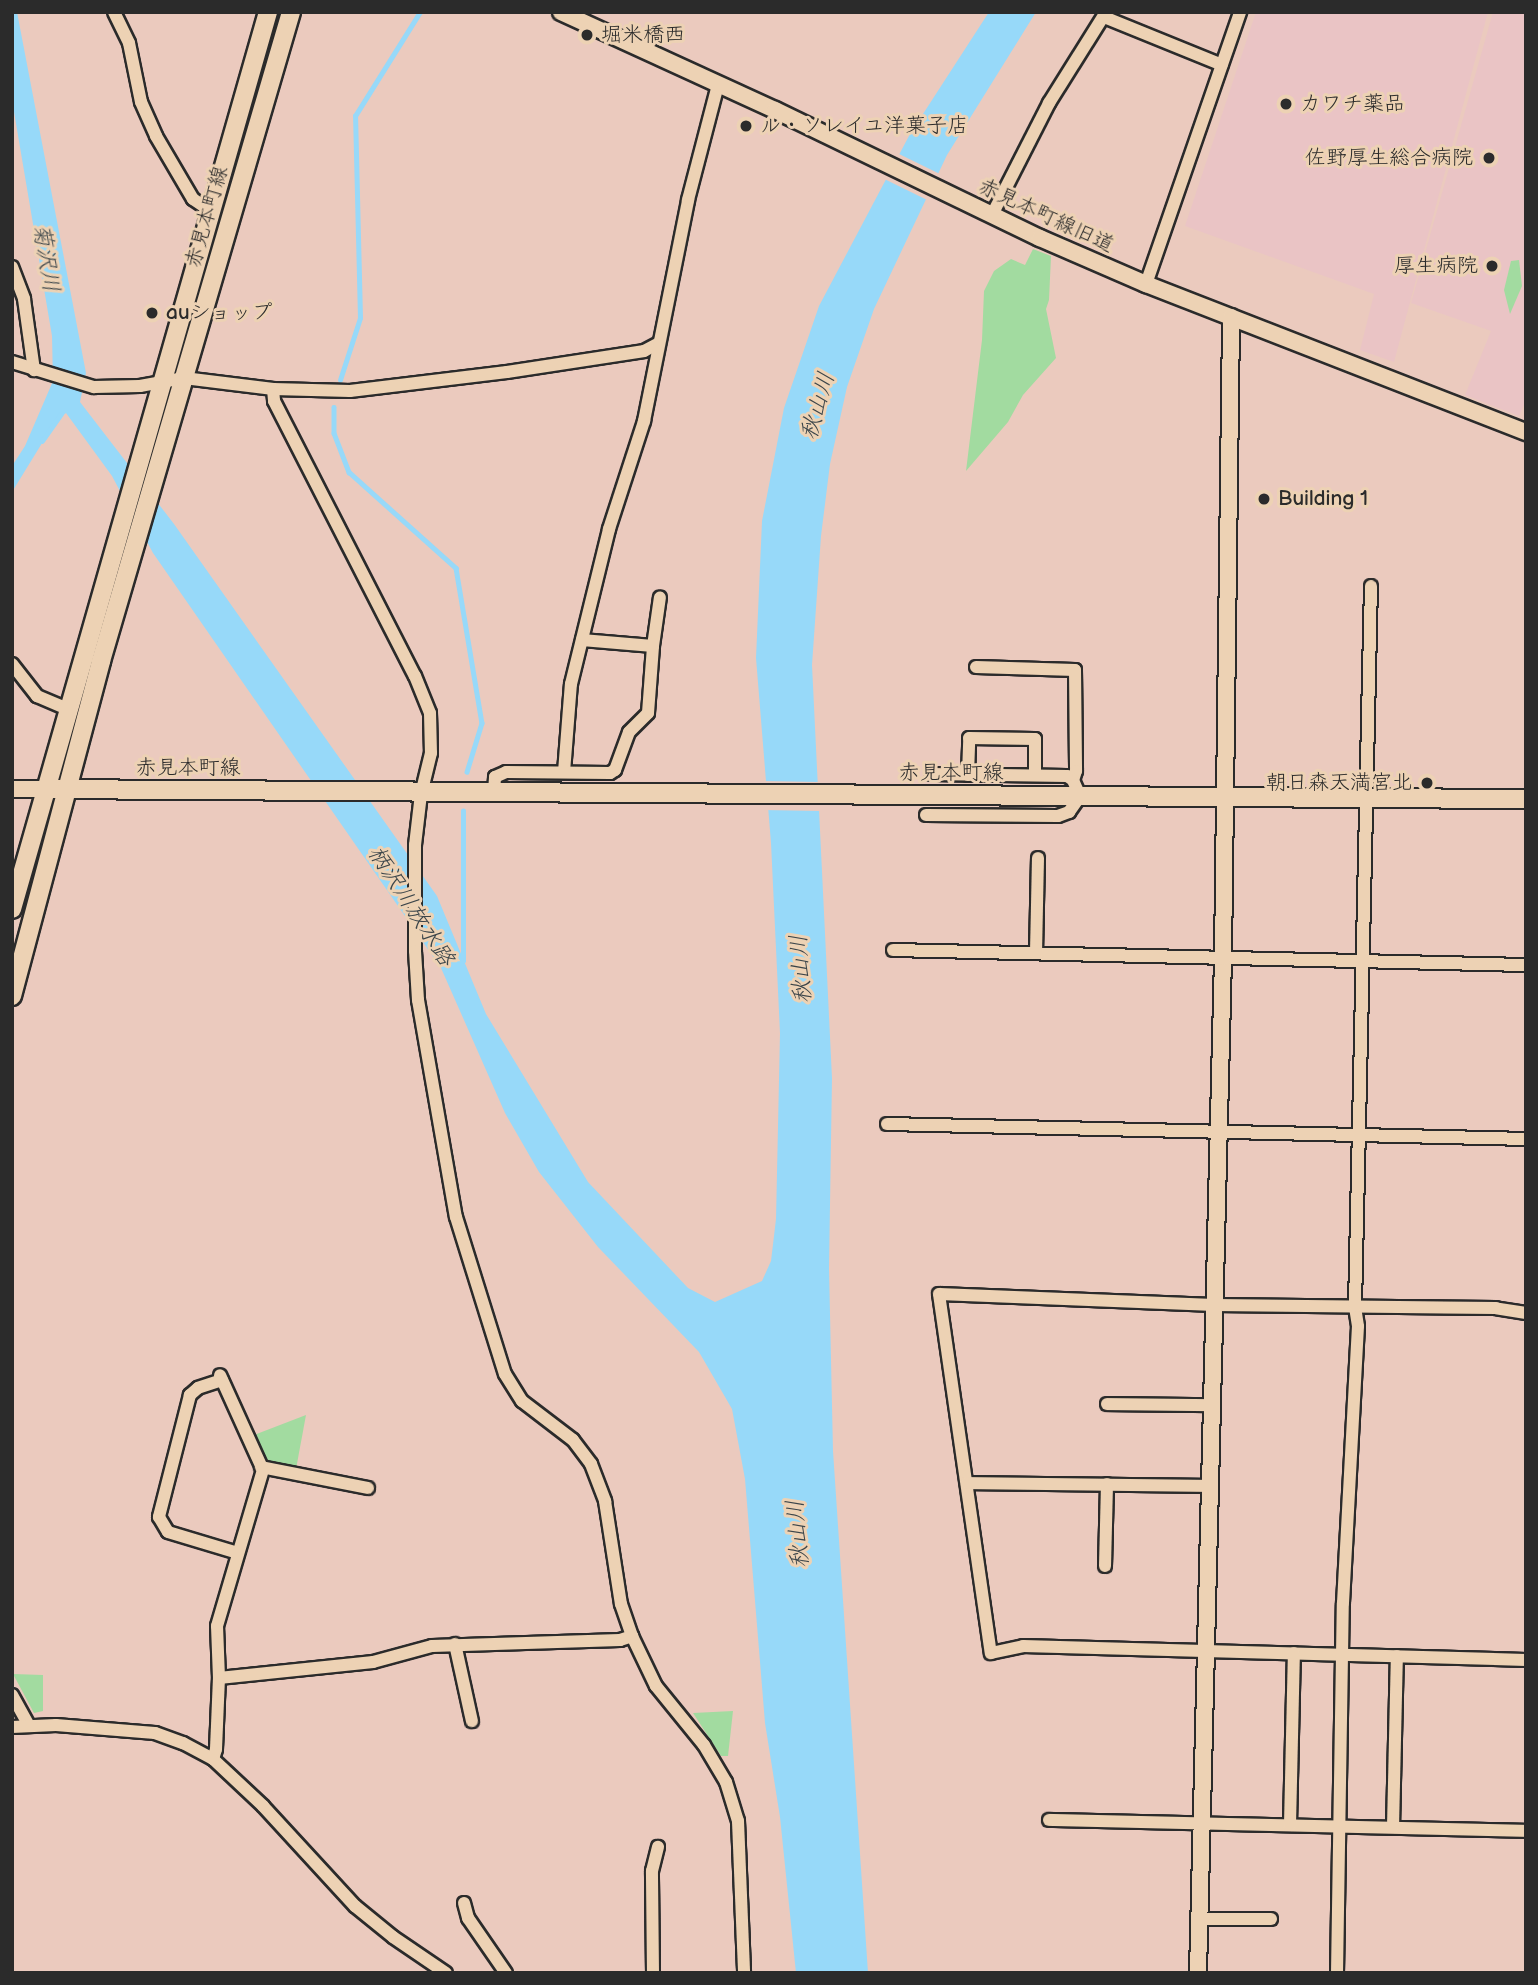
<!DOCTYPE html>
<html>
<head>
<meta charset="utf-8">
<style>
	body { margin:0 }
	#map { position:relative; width:1538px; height:1985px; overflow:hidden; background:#ebcabe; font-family:"Balsamiq Sans","Klee One",sans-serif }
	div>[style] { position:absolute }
	.built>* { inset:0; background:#eac4c5 }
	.green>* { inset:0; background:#a2dba0 }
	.water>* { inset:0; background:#97d9f9 }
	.pier>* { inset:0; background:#ebcabe; transform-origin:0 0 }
	.stream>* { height:4.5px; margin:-2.25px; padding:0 2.25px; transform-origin:2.25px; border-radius:2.25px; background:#97d9f9 }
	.roads { filter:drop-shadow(2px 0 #2b2b2b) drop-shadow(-2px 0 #2b2b2b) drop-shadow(0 2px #2b2b2b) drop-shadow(0 -2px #2b2b2b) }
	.minor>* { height:12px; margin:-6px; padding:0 6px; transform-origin:6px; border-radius:6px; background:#edd2b4 }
	.tertiary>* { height:16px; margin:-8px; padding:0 8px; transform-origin:8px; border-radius:8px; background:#edd2b4 }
	.secondary>* { height:18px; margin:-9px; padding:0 9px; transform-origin:9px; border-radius:9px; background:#edd2b4 }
	.dots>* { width:19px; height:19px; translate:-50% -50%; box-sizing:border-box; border:4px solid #edd2b4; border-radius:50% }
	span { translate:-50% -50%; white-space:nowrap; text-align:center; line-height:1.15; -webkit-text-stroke:6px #edd2b4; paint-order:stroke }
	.poi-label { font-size:21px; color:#2b2b2b }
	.left { translate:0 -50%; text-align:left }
	.right { translate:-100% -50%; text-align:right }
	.street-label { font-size:21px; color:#2b2b2b }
	.water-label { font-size:23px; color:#3b454a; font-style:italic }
	.frame { position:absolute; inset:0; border:14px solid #2b2b2b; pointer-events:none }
</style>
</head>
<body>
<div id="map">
	<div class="built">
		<i style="clip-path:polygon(1256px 12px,1488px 12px,1394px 362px,1360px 350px,1374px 294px,1185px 226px)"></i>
		<i style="clip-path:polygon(1493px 12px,1526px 12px,1526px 400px,1519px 416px,1465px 395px,1491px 331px,1411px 303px)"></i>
	</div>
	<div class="green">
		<i style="clip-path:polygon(1033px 249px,1051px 256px,1049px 300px,1046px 309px,1056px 358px,1023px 395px,1008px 422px,966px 471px,982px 340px,984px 291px,994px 271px,1011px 259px,1025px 265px)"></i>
		<i style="clip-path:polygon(1519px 260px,1522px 286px,1510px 314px,1504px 290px,1511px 261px)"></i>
		<i style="clip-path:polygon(306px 1415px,296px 1469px,266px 1461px,254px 1435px)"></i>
		<i style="clip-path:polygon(13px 1674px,43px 1675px,43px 1711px,34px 1713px)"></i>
		<i style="clip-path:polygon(733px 1711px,728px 1756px,721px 1756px,693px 1713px)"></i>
	</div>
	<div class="water">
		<i style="clip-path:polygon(13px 12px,17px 12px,86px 373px,80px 402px,174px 524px,437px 896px,486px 1014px,588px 1182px,688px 1288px,715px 1302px,762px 1281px,771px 1261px,776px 1219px,780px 1033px,771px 843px,756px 658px,762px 521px,784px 408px,819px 306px,910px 134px,989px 12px,1036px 12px,947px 155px,874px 309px,847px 387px,830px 464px,821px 536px,812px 665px,832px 1078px,829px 1268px,833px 1451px,868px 1973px,796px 1973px,780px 1817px,765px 1723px,745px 1479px,732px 1409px,699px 1352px,598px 1247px,539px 1172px,505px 1113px,441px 968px,153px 553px,112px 476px,66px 413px,55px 422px,12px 492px,12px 466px,25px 446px,53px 381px,52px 336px,12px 100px)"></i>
	</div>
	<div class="pier">
		<i style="left:897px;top:153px;width:50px;height:29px;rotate:26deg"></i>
		<i style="left:761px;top:781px;width:59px;height:29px;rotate:1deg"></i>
	</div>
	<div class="stream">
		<i style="left:340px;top:380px;width:65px;rotate:-72.1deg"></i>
		<i style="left:360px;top:318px;width:202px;rotate:-91.4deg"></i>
		<i style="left:355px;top:116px;width:123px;rotate:-58deg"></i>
		<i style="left:334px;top:407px;width:26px;rotate:90deg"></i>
		<i style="left:334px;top:433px;width:42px;rotate:69deg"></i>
		<i style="left:349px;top:472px;width:144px;rotate:41.9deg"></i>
		<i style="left:456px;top:568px;width:157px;rotate:80.5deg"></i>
		<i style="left:482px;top:723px;width:51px;rotate:107deg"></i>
		<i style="left:42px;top:441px;width:33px;rotate:-55deg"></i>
		<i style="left:463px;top:961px;width:150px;rotate:-90deg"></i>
	</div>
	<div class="roads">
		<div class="minor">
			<i style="left:114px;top:12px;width:34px;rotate:64deg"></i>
			<i style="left:129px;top:43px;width:60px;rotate:78.5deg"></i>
			<i style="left:141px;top:102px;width:37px;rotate:66deg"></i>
			<i style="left:156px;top:136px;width:73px;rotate:59.6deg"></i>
			<i style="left:193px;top:199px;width:23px;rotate:34deg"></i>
			<i style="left:1104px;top:17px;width:127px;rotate:22.1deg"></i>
			<i style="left:992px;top:215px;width:126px;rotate:-63deg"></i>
			<i style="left:1049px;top:103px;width:107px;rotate:-57.9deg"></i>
			<i style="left:12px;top:267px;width:34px;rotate:69deg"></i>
			<i style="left:24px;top:299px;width:72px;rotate:82deg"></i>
			<i style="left:1146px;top:284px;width:288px;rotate:-70.9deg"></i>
			<i style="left:12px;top:362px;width:86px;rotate:17deg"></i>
			<i style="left:94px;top:387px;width:46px;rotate:-1.2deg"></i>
			<i style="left:140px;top:386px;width:45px;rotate:-10.3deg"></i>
			<i style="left:184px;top:378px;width:90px;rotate:7deg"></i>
			<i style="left:273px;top:389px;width:77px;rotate:1.5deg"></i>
			<i style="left:350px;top:391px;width:158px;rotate:-6.9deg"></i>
			<i style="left:507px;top:372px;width:139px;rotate:-8.7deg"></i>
			<i style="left:644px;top:351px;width:15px;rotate:-28deg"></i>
			<i style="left:273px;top:389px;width:12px;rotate:85deg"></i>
			<i style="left:274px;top:401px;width:309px;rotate:62.9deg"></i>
			<i style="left:415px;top:676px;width:40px;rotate:68deg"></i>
			<i style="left:430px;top:713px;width:40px;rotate:88.6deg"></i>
			<i style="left:431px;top:753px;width:42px;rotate:103.7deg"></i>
			<i style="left:421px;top:794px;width:51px;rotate:96.7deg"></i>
			<i style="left:415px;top:845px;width:106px;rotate:90deg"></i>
			<i style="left:415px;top:951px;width:49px;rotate:86.5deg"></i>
			<i style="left:418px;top:1000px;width:220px;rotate:80.1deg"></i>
			<i style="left:456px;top:1217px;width:164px;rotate:72.7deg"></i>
			<i style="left:505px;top:1374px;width:32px;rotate:58deg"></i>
			<i style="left:522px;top:1401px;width:64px;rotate:37.4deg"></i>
			<i style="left:573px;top:1440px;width:30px;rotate:53deg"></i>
			<i style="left:591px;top:1464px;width:40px;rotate:69deg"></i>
			<i style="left:605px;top:1501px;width:104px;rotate:81.2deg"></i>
			<i style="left:621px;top:1604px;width:34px;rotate:71deg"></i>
			<i style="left:632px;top:1636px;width:55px;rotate:64.4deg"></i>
			<i style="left:656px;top:1686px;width:76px;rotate:50.9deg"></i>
			<i style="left:704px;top:1745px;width:43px;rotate:59.3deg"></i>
			<i style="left:726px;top:1782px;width:41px;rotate:72.9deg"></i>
			<i style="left:738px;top:1821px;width:152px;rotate:87.7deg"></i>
			<i style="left:582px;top:640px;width:71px;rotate:4.8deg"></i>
			<i style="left:12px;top:664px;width:41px;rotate:52deg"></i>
			<i style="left:37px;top:696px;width:33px;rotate:23deg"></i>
			<i style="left:976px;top:667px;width:99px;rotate:1.7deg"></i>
			<i style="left:1075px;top:670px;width:101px;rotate:89.4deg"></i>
			<i style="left:1076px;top:771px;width:9px;rotate:108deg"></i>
			<i style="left:564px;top:772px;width:88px;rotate:-85.5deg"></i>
			<i style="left:571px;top:684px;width:160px;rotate:-76.2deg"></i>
			<i style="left:609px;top:529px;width:114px;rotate:-72deg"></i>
			<i style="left:644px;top:421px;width:225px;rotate:-78.7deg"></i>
			<i style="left:688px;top:200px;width:119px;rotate:-75.4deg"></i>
			<i style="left:968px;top:775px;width:37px;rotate:-88deg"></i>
			<i style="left:969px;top:738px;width:66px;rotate:0.9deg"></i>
			<i style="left:1035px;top:739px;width:36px;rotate:90deg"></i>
			<i style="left:494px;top:792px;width:15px;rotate:-86deg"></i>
			<i style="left:495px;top:777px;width:12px;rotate:-24deg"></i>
			<i style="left:506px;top:772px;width:104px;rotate:0.6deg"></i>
			<i style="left:610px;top:773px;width:6px;rotate:-31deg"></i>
			<i style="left:615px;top:770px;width:40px;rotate:-69.8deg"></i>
			<i style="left:629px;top:732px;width:27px;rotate:-45deg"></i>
			<i style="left:648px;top:713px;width:67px;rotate:-85.7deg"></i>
			<i style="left:653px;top:646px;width:49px;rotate:-81.9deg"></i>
			<i style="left:926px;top:815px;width:132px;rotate:0.4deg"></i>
			<i style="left:1058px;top:816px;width:12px;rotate:-20deg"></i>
			<i style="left:1069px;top:812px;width:19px;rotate:-55deg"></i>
			<i style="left:1080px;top:796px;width:17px;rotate:-114deg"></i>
			<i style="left:1073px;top:780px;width:7px;rotate:-146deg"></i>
			<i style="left:1067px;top:776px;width:136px;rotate:-179.2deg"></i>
			<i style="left:893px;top:950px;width:633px;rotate:1.36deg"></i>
			<i style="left:1036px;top:953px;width:95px;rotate:-88.8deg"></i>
			<i style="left:887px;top:1124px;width:639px;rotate:1.34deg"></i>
			<i style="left:1526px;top:1313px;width:30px;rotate:-171deg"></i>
			<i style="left:1496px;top:1308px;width:282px;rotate:-179.4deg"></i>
			<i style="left:1214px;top:1305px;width:275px;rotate:-177.7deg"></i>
			<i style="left:939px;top:1294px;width:363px;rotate:81.8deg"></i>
			<i style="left:991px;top:1653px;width:33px;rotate:-12deg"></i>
			<i style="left:1023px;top:1646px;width:503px;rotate:1.59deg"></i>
			<i style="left:222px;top:1380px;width:25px;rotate:162deg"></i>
			<i style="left:198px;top:1388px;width:11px;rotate:139deg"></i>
			<i style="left:190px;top:1395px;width:126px;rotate:104.3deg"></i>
			<i style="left:159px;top:1517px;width:17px;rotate:59deg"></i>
			<i style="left:168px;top:1532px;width:73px;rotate:16.7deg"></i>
			<i style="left:1107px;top:1404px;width:104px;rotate:0.6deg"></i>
			<i style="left:261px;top:1467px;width:109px;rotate:11.1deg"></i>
			<i style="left:967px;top:1483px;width:242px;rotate:0.7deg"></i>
			<i style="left:1105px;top:1566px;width:82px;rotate:-88.6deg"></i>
			<i style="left:455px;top:1644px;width:79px;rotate:77.6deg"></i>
			<i style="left:219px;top:1678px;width:155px;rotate:-5.9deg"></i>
			<i style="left:373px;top:1662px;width:61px;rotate:-15.2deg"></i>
			<i style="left:432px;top:1646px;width:188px;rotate:-1.8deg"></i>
			<i style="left:620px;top:1640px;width:13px;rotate:-18deg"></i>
			<i style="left:12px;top:1695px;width:35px;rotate:61deg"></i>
			<i style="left:12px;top:1727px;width:44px;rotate:-2.6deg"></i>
			<i style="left:56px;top:1725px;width:99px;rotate:4.6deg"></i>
			<i style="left:155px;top:1733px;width:30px;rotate:20deg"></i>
			<i style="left:183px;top:1743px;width:34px;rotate:28deg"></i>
			<i style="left:213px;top:1759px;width:69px;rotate:43.2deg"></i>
			<i style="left:263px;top:1806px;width:136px;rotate:47.4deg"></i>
			<i style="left:355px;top:1906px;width:49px;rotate:39.2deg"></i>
			<i style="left:393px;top:1937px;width:64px;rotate:34.2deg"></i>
			<i style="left:213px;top:1759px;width:10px;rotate:-73deg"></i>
			<i style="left:216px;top:1749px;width:71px;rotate:-87.6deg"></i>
			<i style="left:219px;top:1678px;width:52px;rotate:-92.2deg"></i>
			<i style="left:217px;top:1626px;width:163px;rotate:-73.6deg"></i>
			<i style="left:263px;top:1470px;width:104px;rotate:-114.4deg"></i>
			<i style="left:1049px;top:1820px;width:477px;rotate:1.3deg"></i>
			<i style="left:1290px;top:1825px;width:172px;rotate:-88.7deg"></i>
			<i style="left:1393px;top:1827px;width:171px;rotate:-88.7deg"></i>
			<i style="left:464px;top:1903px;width:16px;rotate:75deg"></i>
			<i style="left:468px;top:1918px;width:67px;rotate:55.4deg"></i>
			<i style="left:1199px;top:1919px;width:72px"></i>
			<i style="left:653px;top:1973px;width:102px;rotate:-90.6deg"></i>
			<i style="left:652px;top:1871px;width:25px;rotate:-76deg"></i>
			<i style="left:1337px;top:1973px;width:370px;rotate:-89.1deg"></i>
			<i style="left:1343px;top:1603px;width:277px;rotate:-86.9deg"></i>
			<i style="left:1358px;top:1326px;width:20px;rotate:-99deg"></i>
			<i style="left:1355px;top:1306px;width:720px;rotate:-88.73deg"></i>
		</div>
		<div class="tertiary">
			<i style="left:561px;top:12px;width:235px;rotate:24.6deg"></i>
			<i style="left:775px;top:110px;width:294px;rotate:25.8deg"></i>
			<i style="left:1040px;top:238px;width:116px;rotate:23.5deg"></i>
			<i style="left:1146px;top:284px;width:408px;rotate:21.3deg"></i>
			<i style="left:12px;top:789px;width:32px"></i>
			<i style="left:1198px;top:1973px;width:1016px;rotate:-88.59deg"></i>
			<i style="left:1223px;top:957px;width:640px;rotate:-89.28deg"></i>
		</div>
		<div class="secondary">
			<i style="left:44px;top:789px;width:1482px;rotate:0.39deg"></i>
			<i style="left:12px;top:909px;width:933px;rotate:-74.07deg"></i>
			<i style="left:12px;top:996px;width:347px;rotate:-75.1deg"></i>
			<i style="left:101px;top:661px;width:676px;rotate:-73.68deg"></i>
		</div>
	</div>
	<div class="dots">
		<i style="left:587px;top:35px;background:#2b2b2b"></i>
		<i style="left:1286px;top:104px;background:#2b2b2b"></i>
		<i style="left:746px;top:126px;background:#2b2b2b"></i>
		<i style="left:1489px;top:158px;background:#2b2b2b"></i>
		<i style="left:1492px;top:266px;background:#2b2b2b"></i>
		<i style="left:152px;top:313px;background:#2b2b2b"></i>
		<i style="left:1264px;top:499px;background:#2b2b2b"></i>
		<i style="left:1427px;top:783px;background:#2b2b2b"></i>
	</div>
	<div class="poi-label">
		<span class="left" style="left:601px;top:35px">堀米橋西</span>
		<span class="left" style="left:1300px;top:104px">カワチ薬品</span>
		<span class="left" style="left:760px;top:126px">ル・ソレイユ洋菓子店</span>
		<span class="right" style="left:1473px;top:158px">佐野厚生総合病院</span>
		<span class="right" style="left:1478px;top:266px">厚生病院</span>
		<span class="left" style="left:166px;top:313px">auショップ</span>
		<span class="left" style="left:1278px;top:499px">Building 1</span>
		<span class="right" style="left:1413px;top:783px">朝日森天満宮北</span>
	</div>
	<div class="street-label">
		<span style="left:1046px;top:216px;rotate:25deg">赤見本町線旧道</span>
		<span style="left:207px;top:217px;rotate:-74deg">赤見本町線</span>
		<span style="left:188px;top:768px">赤見本町線</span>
		<span style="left:951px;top:773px">赤見本町線</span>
	</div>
	<div class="water-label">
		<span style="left:46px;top:258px;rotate:81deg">菊沢川</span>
		<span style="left:818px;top:406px;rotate:-74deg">秋山川</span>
		<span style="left:411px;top:906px;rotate:57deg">柄沢川放水路</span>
		<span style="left:801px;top:969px;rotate:-94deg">秋山川</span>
		<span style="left:798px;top:1534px;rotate:-95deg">秋山川</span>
	</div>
	<div class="frame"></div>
</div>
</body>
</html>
